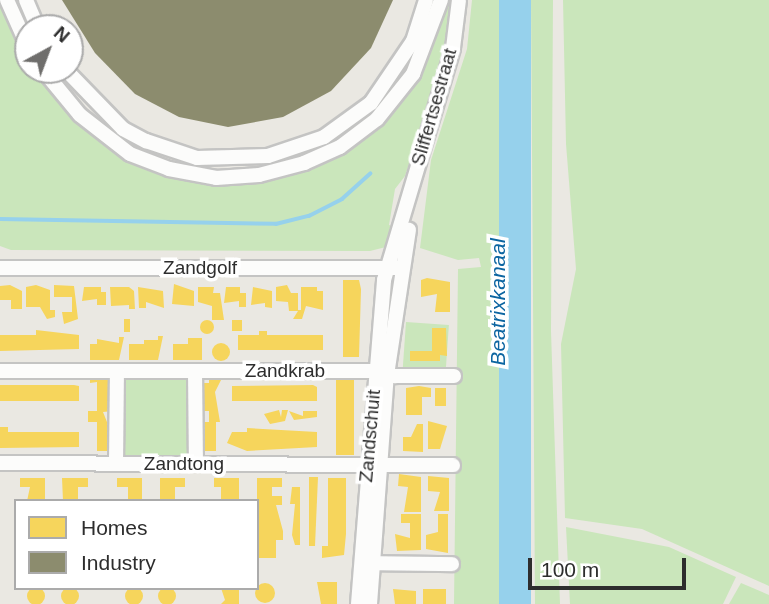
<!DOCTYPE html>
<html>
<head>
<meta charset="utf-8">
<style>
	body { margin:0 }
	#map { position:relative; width:769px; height:604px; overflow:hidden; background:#eae8e2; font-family:Arial,sans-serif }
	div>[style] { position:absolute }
	.green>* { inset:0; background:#cae6bb; transform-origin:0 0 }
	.water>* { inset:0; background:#96d1ec; transform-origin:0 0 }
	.homes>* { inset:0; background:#f6d55c; transform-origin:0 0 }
	.round { border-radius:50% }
	.industry>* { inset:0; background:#8c8c6e }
	.stream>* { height:3.5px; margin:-1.75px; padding:0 1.75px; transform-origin:1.75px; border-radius:1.75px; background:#96d1ec }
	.roads { filter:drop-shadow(2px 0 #c4c4c3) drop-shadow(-2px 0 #c4c4c3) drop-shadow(0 2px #c4c4c3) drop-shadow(0 -2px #c4c4c3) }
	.minor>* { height:14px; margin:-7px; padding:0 7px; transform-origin:7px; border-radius:7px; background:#fcfcfb }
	span { translate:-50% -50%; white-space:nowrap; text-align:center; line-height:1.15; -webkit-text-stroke:7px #fff; paint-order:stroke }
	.street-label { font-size:19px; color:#2d2d2d }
	.water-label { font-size:21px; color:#0c65a1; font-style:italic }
	.legend { position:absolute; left:14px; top:499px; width:245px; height:91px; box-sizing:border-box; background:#fff; border:2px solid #ababab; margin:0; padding:9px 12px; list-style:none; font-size:21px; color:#2d2d2d }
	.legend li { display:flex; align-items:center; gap:14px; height:35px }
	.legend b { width:35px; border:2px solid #ababab }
	.north { position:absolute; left:14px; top:14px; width:70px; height:70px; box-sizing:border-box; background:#fff; border:2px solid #ababab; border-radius:50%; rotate:41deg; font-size:19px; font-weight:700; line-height:28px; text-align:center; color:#2d2d2d }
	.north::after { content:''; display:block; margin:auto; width:24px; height:32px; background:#6f6e6c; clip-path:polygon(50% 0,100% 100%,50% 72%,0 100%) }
	.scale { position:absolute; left:528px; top:558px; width:158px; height:32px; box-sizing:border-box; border:4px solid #2d2d2d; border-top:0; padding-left:9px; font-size:21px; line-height:24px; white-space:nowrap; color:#2d2d2d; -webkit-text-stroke:5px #fff; paint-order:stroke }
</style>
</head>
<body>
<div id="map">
	<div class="green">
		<i style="clip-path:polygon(0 0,28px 57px,28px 70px,36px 70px,128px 158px,216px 182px,342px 149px,417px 76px,437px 34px,443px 0,455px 0,437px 81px,405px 176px,395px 189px,389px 225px,397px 228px,390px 246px,370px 251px,11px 250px,0 246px)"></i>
		<i style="clip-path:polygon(472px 0,499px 0,499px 604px,454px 604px,458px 269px,481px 267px,479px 258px,458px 260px,420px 248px,431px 160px,467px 49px)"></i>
		<i style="clip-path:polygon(531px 0,553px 0,551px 331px,560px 604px,535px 604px)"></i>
		<i style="clip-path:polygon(563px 0,769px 0,769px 586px,642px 529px,565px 518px,561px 344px,576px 269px,566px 144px)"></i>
		<i style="left:406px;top:322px;width:43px;height:50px;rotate:4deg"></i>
		<i style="left:121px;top:377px;width:70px;height:79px;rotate:1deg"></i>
		<i style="clip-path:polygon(566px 527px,669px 547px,736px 577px,723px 604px,570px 604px)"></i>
		<i style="clip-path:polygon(741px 583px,769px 595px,769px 604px,729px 604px)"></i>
	</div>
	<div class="water">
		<i style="left:499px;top:0;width:32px;height:604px"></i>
	</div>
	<div class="homes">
		<i style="clip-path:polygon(427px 278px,450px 282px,450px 312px,435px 312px,437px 294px,421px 297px,421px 280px)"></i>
		<i style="clip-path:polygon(343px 280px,359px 280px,361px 289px,359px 357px,343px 357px)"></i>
		<i style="clip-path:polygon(174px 284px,194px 291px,194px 306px,172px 304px)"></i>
		<i style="clip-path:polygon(10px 285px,22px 291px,22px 309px,11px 309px,11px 300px,0 300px,0 286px)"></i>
		<i style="clip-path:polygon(36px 285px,50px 290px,50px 310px,55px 310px,55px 317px,47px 319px,40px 307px,26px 307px,26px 287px)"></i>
		<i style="clip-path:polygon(54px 285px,74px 286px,78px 319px,64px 324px,62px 312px,72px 312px,72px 297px,54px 297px)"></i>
		<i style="clip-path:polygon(287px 285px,291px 293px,298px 293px,298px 310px,301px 310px,301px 287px,317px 287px,317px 291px,323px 291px,323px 310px,306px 306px,302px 319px,293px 319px,298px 311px,289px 311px,288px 302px,276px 301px,276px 287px)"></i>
		<i style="clip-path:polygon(84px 287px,101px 287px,101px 292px,106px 292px,106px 305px,97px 305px,97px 299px,82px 301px)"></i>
		<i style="clip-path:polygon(110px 287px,129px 287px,134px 291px,135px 309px,129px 309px,129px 305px,111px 306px)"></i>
		<i style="clip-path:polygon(138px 287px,163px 291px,164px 308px,146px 302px,146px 308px,139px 308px)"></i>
		<i style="clip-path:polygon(198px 287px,214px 287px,213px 293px,220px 293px,224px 320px,212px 320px,212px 306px,198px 302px)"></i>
		<i style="clip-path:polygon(226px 287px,240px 287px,240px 293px,246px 293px,246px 307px,239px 307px,239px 301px,224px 303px)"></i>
		<i style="clip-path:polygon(253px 287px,272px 291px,272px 308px,265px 307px,265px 303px,251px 305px)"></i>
		<i style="left:124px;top:319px;width:6px;height:13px"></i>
		<i class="round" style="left:200px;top:320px;width:14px;height:14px"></i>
		<i style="left:232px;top:320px;width:10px;height:11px"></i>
		<i style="clip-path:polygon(432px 328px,446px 328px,447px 356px,440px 355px,440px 361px,410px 361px,410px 351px,432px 351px)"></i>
		<i style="clip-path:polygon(36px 330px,79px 335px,79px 349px,0 351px,0 335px,36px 335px)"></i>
		<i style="clip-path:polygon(259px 331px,267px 331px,267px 335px,323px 335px,323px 350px,238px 350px,238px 335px,259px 335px)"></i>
		<i style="clip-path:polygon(158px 336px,163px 336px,158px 360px,129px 360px,129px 344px,144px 344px,144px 340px,158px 340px)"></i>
		<i style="clip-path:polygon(119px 337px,124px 337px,119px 360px,90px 360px,90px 344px,97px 344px,97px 339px,119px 343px)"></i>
		<i style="clip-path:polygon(188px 338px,202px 338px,202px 360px,173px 360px,173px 344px,188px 344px)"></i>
		<i class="round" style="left:212px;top:343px;width:18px;height:18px"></i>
		<i style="clip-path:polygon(90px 377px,112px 377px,113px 411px,103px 412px,107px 422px,113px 422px,113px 451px,97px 451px,97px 422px,88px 422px,88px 411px,97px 411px,97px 382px,90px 383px)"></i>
		<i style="clip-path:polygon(209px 377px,222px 378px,215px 392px,220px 422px,216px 422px,216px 451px,199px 451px,199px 422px,209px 422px,209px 411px,199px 411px,199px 383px,209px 383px)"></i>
		<i style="left:336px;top:378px;width:18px;height:77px"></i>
		<i style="clip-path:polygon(0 385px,74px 385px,79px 386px,79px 401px,0 401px)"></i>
		<i style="clip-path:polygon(232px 386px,313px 385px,317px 387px,317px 401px,232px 401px)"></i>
		<i style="clip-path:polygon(419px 386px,431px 388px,431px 397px,422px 397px,422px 415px,406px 415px,406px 388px)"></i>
		<i style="left:435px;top:388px;width:11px;height:18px"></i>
		<i style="clip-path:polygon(279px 410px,281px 417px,282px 410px,288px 410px,285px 421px,270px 424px,264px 414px)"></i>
		<i style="clip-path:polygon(289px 411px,303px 416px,303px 411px,317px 411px,317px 417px,294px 420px)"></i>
		<i style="clip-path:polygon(428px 421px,447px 426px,440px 449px,428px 449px)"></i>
		<i style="clip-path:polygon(417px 424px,423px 424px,423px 452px,403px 451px,403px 437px,411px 437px)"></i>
		<i style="clip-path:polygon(0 427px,8px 427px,8px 432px,79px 432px,79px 447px,0 448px)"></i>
		<i style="clip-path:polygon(247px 428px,317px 432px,317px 447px,247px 451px,227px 443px,232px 432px,247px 432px)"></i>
		<i style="clip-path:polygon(399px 474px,421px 477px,421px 512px,404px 512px,408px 487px,398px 486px)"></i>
		<i style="clip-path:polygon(428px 476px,449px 478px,449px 511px,434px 511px,440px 492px,428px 491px)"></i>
		<i style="clip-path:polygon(309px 477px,318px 477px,315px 546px,309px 546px)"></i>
		<i style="clip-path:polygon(20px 478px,45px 478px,45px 501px,27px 501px,30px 487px,20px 487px)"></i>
		<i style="clip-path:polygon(62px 478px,88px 478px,88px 487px,78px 487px,78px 501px,63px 501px)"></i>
		<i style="clip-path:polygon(117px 478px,142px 478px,142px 501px,128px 501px,128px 487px,117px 487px)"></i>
		<i style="clip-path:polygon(160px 478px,185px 478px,185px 487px,175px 487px,175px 501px,160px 501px)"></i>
		<i style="clip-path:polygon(214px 478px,239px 478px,239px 501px,221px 501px,221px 487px,214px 487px)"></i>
		<i style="clip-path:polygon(257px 478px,282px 478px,282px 487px,272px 487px,272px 496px,282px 496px,282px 505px,276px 505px,283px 531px,283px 540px,276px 540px,276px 558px,257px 558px)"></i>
		<i style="clip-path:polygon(328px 478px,346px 478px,346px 534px,344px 555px,322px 558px,322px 546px,328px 546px)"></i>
		<i style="clip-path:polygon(292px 487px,300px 487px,300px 545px,295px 545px,292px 535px,295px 504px,290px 504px)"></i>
		<i style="clip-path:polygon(401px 514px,421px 514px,421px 550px,397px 551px,395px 534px,410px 538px,410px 523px,401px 523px)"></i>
		<i style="clip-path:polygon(438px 514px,448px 514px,448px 553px,426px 549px,426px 535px,438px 532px)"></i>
		<i style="clip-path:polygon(317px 582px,337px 582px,337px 604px,321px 604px)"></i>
		<i class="round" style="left:255px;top:583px;width:20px;height:20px"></i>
		<i class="round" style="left:27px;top:587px;width:18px;height:18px"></i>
		<i class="round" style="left:125px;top:587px;width:18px;height:18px"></i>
		<i class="round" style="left:158px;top:587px;width:18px;height:18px"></i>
		<i class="round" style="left:61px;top:587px;width:18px;height:18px"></i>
		<i style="clip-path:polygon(221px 588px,239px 588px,239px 604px,221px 604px,225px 600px)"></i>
		<i style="clip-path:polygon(393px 589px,416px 591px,416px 604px,395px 604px)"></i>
		<i style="left:423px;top:589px;width:23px;height:15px"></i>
	</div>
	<div class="industry">
		<i style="clip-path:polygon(62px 0,393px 0,371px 48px,331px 91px,283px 117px,228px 127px,179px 117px,135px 94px,95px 53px)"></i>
	</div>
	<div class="stream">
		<i style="left:0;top:219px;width:276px;rotate:1deg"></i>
		<i style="left:276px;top:224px;width:34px;rotate:-14deg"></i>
		<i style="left:309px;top:216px;width:37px;rotate:-27deg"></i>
		<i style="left:342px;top:199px;width:38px;rotate:-42deg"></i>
	</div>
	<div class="roads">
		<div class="minor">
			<i style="left:7px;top:0;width:51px;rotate:65.9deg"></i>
			<i style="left:26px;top:0;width:30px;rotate:67deg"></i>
			<i style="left:43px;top:70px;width:58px;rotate:50.6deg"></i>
			<i style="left:80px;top:115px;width:63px;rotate:38deg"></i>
			<i style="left:130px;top:154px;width:42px;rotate:21deg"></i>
			<i style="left:169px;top:169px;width:48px;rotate:10.8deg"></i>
			<i style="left:216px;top:178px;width:43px;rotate:-4deg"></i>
			<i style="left:259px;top:175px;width:47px;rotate:-14.9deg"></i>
			<i style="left:304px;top:163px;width:39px;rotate:-24deg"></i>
			<i style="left:340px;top:147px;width:46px;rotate:-37.1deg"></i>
			<i style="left:377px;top:119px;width:58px;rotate:-51.3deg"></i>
			<i style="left:413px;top:74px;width:79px;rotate:-69.3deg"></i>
			<i style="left:66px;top:70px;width:82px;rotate:46deg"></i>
			<i style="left:123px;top:129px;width:26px;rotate:28deg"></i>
			<i style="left:146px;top:141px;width:54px;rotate:18.4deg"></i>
			<i style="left:197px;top:158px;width:71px;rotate:-1.6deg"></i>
			<i style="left:268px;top:156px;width:59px;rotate:-18.7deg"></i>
			<i style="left:324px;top:137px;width:58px;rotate:-35.9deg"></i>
			<i style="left:371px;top:103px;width:75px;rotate:-55.9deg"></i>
			<i style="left:413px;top:41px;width:43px;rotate:-72.4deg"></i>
			<i style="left:0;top:268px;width:400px"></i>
			<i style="left:0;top:371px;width:376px"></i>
			<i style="left:376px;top:371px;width:20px;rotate:15deg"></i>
			<i style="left:395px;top:376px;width:59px"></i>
			<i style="left:195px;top:371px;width:93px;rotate:89.4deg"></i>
			<i style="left:0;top:463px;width:453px;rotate:0.3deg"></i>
			<i style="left:116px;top:464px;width:93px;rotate:-89.4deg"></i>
			<i style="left:366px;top:563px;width:86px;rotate:0.7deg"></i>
			<i style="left:358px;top:604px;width:325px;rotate:-85.4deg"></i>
			<i style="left:384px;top:280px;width:242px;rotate:-73.4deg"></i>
			<i style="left:453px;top:48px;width:48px;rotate:-82.9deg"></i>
			<i style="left:370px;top:604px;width:230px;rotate:-85.8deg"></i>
			<i style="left:387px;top:375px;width:147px;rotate:-81.4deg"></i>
		</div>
	</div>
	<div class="street-label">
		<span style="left:434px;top:107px;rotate:-74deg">Sliffertsestraat</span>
		<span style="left:200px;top:268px">Zandgolf</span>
		<span style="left:285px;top:371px">Zandkrab</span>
		<span style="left:370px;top:436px;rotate:-85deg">Zandschuit</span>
		<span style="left:184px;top:464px">Zandtong</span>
	</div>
	<div class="water-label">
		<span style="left:498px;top:302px;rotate:-90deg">Beatrixkanaal</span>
	</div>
	<ul class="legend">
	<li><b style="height:19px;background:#f6d55c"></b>Homes</li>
	<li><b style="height:19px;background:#8c8c6e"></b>Industry</li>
	</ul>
	<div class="north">N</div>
	<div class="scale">100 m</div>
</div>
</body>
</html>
